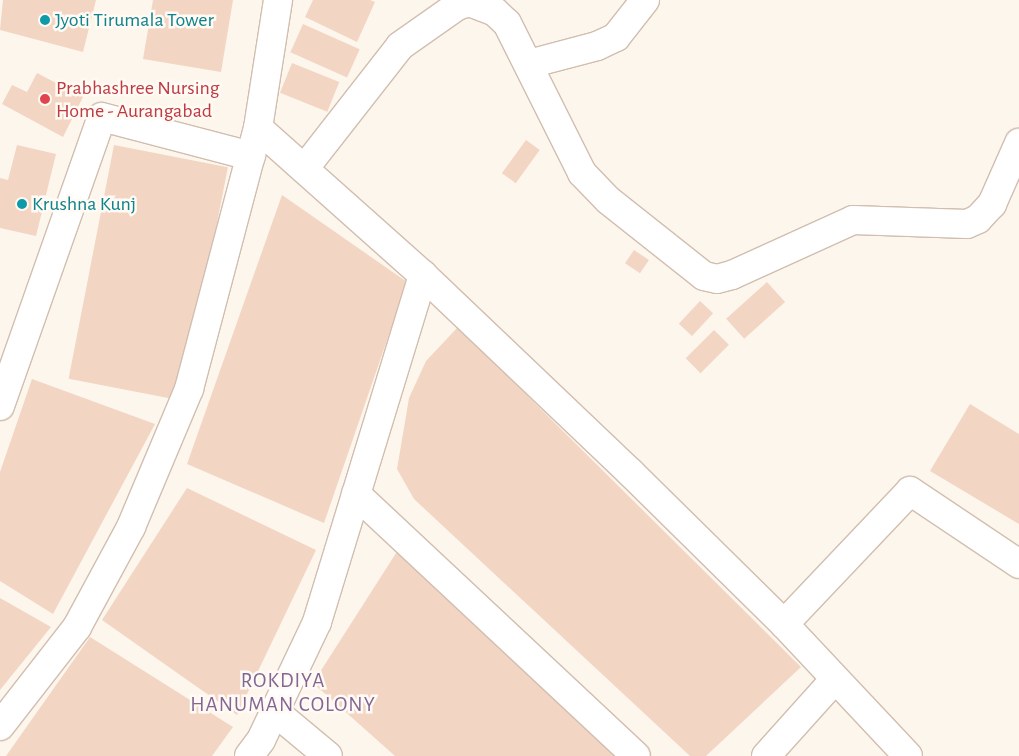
<!DOCTYPE html>
<html>
<head>
<meta charset="utf-8">
<style>
	body { margin:0 }
	#map { position:relative; width:1019px; height:756px; overflow:hidden; background:#fdf6ec; font-family:"Alegreya Sans",sans-serif }
	div>[style] { position:absolute }
	.building>* { inset:0; background:#f3d5c3; transform-origin:0 0 }
	.roads { filter:drop-shadow(1px 0 #d1beb0) drop-shadow(-1px 0 #d1beb0) drop-shadow(0 1px #d1beb0) drop-shadow(0 -1px #d1beb0) }
	.minor>* { height:28px; margin:-14px; padding:0 14px; transform-origin:14px; border-radius:14px; background:#fff }
	.dots>* { width:14px; height:14px; translate:-50% -50%; box-sizing:border-box; border:2px solid #fffaf3; border-radius:50% }
	span { translate:-50% -50%; white-space:nowrap; text-align:center; line-height:1.15; -webkit-text-stroke:5px #fffaf3; paint-order:stroke }
	.culture-label { font-size:20px; color:#0d838f }
	.left { translate:0 -50%; text-align:left }
	.health-label { font-size:20px; color:#be3a42 }
	.neighbourhood-label { font-size:21px; color:#846695; letter-spacing:1px }
</style>
</head>
<body>
<div id="map">
	<div class="building">
		<i style="clip-path:polygon(3px 0,96px 0,83px 52px,0 30px)"></i>
		<i style="clip-path:polygon(153px 0,233px 0,221px 72px,143px 59px)"></i>
		<i style="clip-path:polygon(313px 0,370px 0,375px 2px,357px 42px,305px 17px)"></i>
		<i style="left:303px;top:24px;width:62px;height:31px;rotate:24deg"></i>
		<i style="left:292px;top:63px;width:51px;height:32px;rotate:22deg"></i>
		<i style="clip-path:polygon(37px 73px,83px 97px,63px 137px,2px 104px,12px 85px,27px 92px)"></i>
		<i style="left:526px;top:140px;width:17px;height:41px;rotate:36deg"></i>
		<i style="clip-path:polygon(17px 145px,56px 154px,36px 236px,0 228px,0 178px,8px 180px)"></i>
		<i style="left:114px;top:145px;width:116px;height:238px;rotate:11deg"></i>
		<i style="clip-path:polygon(282px 195px,407px 282px,324px 523px,187px 464px)"></i>
		<i style="left:634px;top:250px;width:18px;height:16px;rotate:34deg"></i>
		<i style="left:767px;top:282px;width:27px;height:55px;rotate:48deg"></i>
		<i style="left:700px;top:301px;width:18px;height:31px;rotate:43deg"></i>
		<i style="clip-path:polygon(458px 327px,801px 667px,706px 756px,690px 756px,414px 499px,397px 469px,409px 398px,426px 361px)"></i>
		<i style="left:714px;top:330px;width:21px;height:40px;rotate:45deg"></i>
		<i style="clip-path:polygon(32px 379px,155px 424px,53px 614px,0 581px,0 472px)"></i>
		<i style="clip-path:polygon(970px 404px,1019px 434px,1019px 524px,930px 471px)"></i>
		<i style="clip-path:polygon(187px 488px,316px 550px,237px 715px,102px 620px)"></i>
		<i style="clip-path:polygon(398px 550px,615px 756px,395px 756px,313px 683px)"></i>
		<i style="clip-path:polygon(0 598px,51px 627px,0 690px)"></i>
		<i style="clip-path:polygon(90px 637px,233px 727px,212px 756px,6px 756px)"></i>
	</div>
	<div class="roads">
		<div class="minor">
			<i style="left:529px;top:64px;width:70px;rotate:-14.8deg"></i>
			<i style="left:597px;top:46px;width:21px;rotate:-25deg"></i>
			<i style="left:616px;top:37px;width:47px;rotate:-51.9deg"></i>
			<i style="left:258px;top:128px;width:221px;rotate:41.7deg"></i>
			<i style="left:423px;top:275px;width:286px;rotate:43.6deg"></i>
			<i style="left:630px;top:472px;width:216px;rotate:44.6deg"></i>
			<i style="left:784px;top:624px;width:181px;rotate:46.8deg"></i>
			<i style="left:304px;top:169px;width:156px;rotate:-52deg"></i>
			<i style="left:400px;top:46px;width:70px;rotate:-35.1deg"></i>
			<i style="left:457px;top:6px;width:13px;rotate:-18deg"></i>
			<i style="left:469px;top:2px;width:28px;rotate:21deg"></i>
			<i style="left:495px;top:12px;width:16px;rotate:43deg"></i>
			<i style="left:507px;top:23px;width:168px;rotate:63.4deg"></i>
			<i style="left:582px;top:173px;width:37px;rotate:46deg"></i>
			<i style="left:608px;top:200px;width:122px;rotate:38.4deg"></i>
			<i style="left:704px;top:276px;width:13px;rotate:13deg"></i>
			<i style="left:717px;top:279px;width:16px;rotate:-15deg"></i>
			<i style="left:732px;top:275px;width:133px;rotate:-24.4deg"></i>
			<i style="left:853px;top:220px;width:114px;rotate:2deg"></i>
			<i style="left:967px;top:224px;width:12px;rotate:-24deg"></i>
			<i style="left:978px;top:219px;width:21px;rotate:-47deg"></i>
			<i style="left:992px;top:204px;width:67px;rotate:-66.1deg"></i>
			<i style="left:0;top:406px;width:306px;rotate:-70.6deg"></i>
			<i style="left:102px;top:117px;width:154px;rotate:14.7deg"></i>
			<i style="left:356px;top:494px;width:383px;rotate:43.1deg"></i>
			<i style="left:784px;top:624px;width:183px;rotate:-46.5deg"></i>
			<i style="left:910px;top:491px;width:131px;rotate:33.8deg"></i>
			<i style="left:274px;top:711px;width:70px;rotate:39.8deg"></i>
			<i style="left:0;top:726px;width:125px;rotate:-52.1deg"></i>
			<i style="left:77px;top:627px;width:114px;rotate:-61.6deg"></i>
			<i style="left:131px;top:527px;width:150px;rotate:-67.2deg"></i>
			<i style="left:189px;top:389px;width:270px;rotate:-75.2deg"></i>
			<i style="left:258px;top:128px;width:130px;rotate:-81.1deg"></i>
			<i style="left:249px;top:756px;width:20px;rotate:-53deg"></i>
			<i style="left:261px;top:740px;width:131px;rotate:-64.6deg"></i>
			<i style="left:317px;top:622px;width:363px;rotate:-73deg"></i>
			<i style="left:766px;top:756px;width:103px;rotate:-48.1deg"></i>
		</div>
	</div>
	<div class="dots">
		<i style="left:45px;top:20px;background:#0f9aa8"></i>
		<i style="left:45px;top:99px;background:#e0444e"></i>
		<i style="left:22px;top:204px;background:#0f9aa8"></i>
	</div>
	<div class="culture-label">
		<span class="left" style="left:55px;top:20px">Jyoti Tirumala Tower</span>
		<span class="left" style="left:32px;top:204px">Krushna Kunj</span>
	</div>
	<div class="health-label">
		<span class="left" style="left:56px;top:100px">Prabhashree Nursing<br>Home - Aurangabad</span>
	</div>
	<div class="neighbourhood-label">
		<span style="left:283px;top:693px">ROKDIYA<br>HANUMAN COLONY</span>
	</div>
</div>
</body>
</html>
